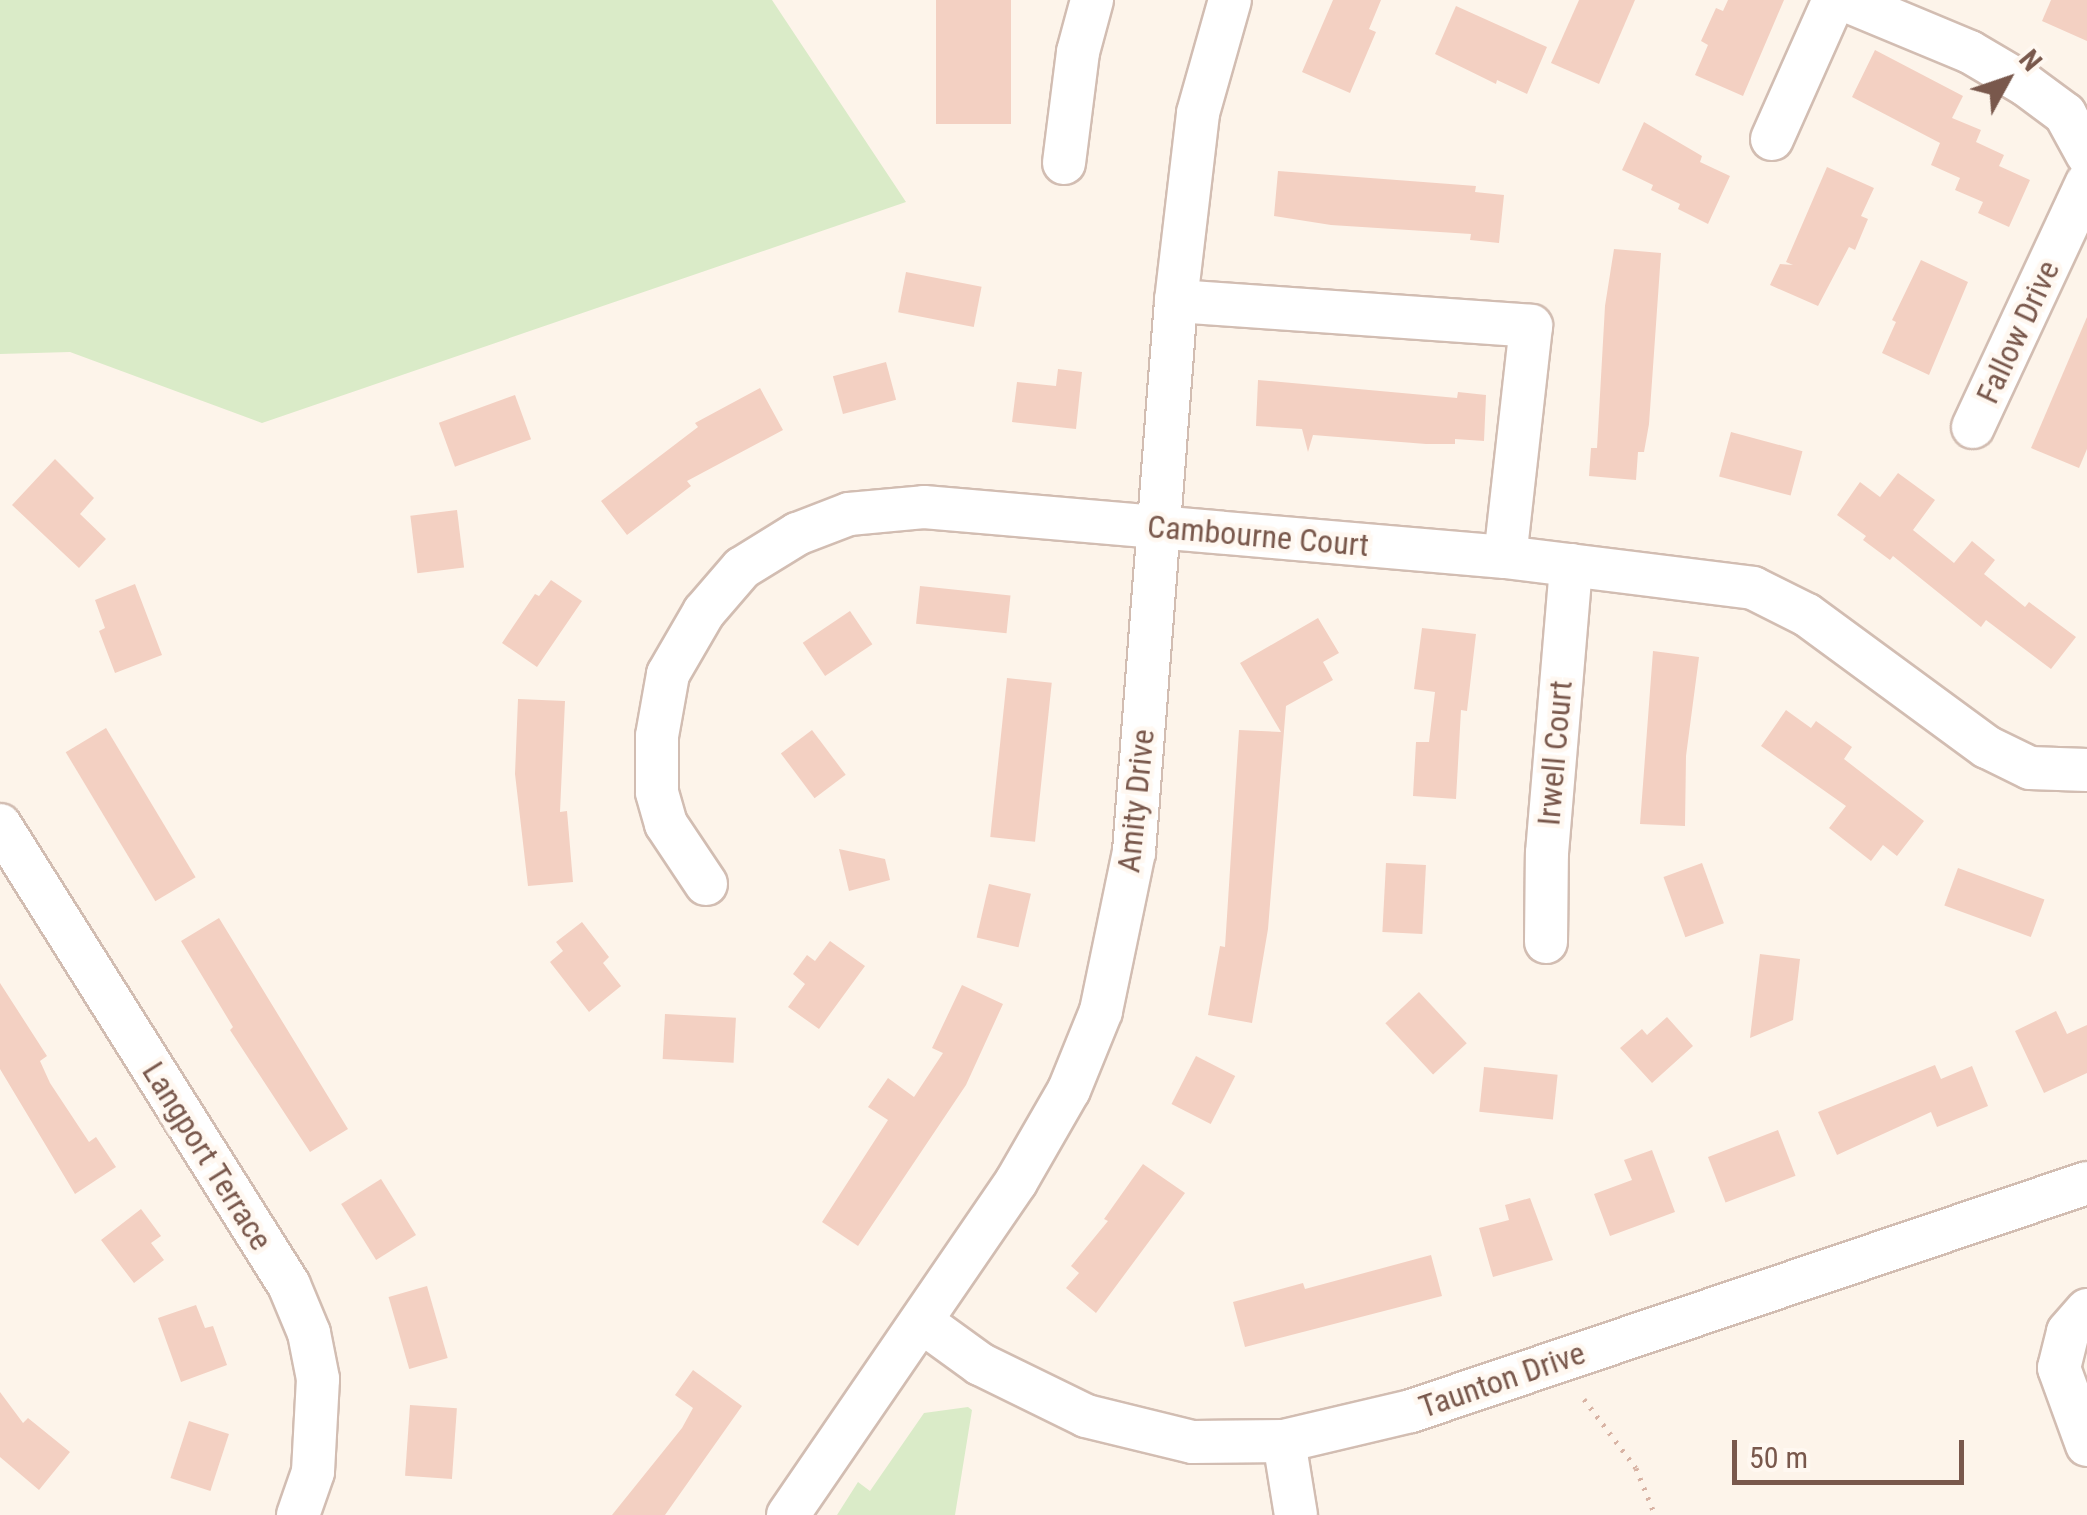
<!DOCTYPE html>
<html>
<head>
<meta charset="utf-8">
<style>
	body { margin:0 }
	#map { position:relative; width:2087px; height:1515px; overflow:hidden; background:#fdf4ea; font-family:"Roboto Condensed",sans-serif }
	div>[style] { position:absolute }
	.green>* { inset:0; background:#daebc8 }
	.building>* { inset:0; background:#f3d0c2; transform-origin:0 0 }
	.path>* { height:5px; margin-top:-2.5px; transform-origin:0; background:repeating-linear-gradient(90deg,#d8b3a4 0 2.5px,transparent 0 10.5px) }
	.roads { filter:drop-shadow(2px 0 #d2bdb2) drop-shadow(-2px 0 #d2bdb2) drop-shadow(0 2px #d2bdb2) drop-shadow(0 -2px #d2bdb2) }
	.minor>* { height:42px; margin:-21px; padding:0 21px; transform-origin:21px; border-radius:21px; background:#fff }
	span { translate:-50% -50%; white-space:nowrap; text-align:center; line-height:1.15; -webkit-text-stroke:9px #fff8f1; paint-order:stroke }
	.street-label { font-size:32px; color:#79584c }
	.north { position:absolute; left:1957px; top:30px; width:100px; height:100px; -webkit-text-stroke:8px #fff8f1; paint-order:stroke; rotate:50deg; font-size:28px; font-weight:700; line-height:40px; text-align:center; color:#79584c }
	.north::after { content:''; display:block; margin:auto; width:35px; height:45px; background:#79584c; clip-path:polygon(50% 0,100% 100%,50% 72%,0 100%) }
	.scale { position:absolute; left:1732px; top:1440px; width:232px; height:45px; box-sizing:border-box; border:5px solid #79584c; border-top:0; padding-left:12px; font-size:30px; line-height:35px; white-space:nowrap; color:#79584c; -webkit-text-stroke:8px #fff8f1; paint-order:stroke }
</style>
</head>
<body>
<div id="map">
	<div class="green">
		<i style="clip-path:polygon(0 0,772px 0,906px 202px,262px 423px,70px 352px,0 354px)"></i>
		<i style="clip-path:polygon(968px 1407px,972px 1410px,955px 1515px,837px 1515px,858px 1482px,870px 1491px,924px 1413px)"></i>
	</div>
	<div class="building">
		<i style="left:936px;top:0;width:75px;height:124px"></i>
		<i style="clip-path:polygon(1333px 0,1381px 0,1369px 29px,1376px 32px,1350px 93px,1302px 72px)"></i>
		<i style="clip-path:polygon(1579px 0,1635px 0,1599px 84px,1551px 63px)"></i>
		<i style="clip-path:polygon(1728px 0,1784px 0,1743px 96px,1695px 75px,1708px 45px,1701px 41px,1716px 8px,1723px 11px)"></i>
		<i style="clip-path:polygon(2051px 0,2087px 0,2087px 41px,2042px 21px)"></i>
		<i style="clip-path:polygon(1456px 6px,1547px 47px,1527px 94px,1497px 80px,1496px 84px,1435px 54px)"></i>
		<i style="clip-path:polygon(1875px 50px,1963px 96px,1952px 118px,1981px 130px,1976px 142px,2004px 155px,1999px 166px,2030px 180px,2009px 227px,1978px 213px,1983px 202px,1955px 190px,1960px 178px,1931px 165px,1940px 143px,1852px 97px)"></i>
		<i style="clip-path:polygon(1644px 122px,1702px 156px,1700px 162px,1730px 176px,1708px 224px,1678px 209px,1680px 204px,1651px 190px,1653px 185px,1622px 170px)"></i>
		<i style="clip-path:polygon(1827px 167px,1874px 188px,1861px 216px,1868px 219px,1855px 250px,1849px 247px,1818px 306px,1770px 285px,1780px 264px,1793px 265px,1786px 262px)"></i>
		<i style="clip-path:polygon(1278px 171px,1476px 186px,1475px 192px,1504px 195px,1499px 243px,1470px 240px,1471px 234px,1331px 225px,1274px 216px)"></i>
		<i style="clip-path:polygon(1614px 249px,1661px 253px,1649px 424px,1644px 452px,1638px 452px,1636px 480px,1589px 476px,1591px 448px,1597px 448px,1605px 306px)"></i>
		<i style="clip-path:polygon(1921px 260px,1968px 282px,1929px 375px,1882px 353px,1896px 322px,1892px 320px)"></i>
		<i style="left:906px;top:272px;width:77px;height:41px;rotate:11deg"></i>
		<i style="clip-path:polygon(2087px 317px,2087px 449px,2079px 468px,2031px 448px)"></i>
		<i style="left:886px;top:362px;width:39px;height:55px;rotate:75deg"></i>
		<i style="clip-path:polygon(1058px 369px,1082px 372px,1076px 429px,1012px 422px,1017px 382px,1056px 386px)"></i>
		<i style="clip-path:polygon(1258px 380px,1457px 398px,1458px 392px,1486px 395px,1484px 441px,1455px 439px,1455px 444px,1426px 444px,1313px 435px,1308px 452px,1302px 429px,1256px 426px)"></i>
		<i style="clip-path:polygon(760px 388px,783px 430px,687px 481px,691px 486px,627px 535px,601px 501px,698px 427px,695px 423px)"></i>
		<i style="left:515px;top:395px;width:47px;height:81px;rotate:70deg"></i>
		<i style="left:1731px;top:432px;width:74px;height:46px;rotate:15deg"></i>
		<i style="clip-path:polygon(55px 459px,94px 498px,80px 514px,106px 539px,79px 568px,12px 505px)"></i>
		<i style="clip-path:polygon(1898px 473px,1935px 500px,1913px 530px,1954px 563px,1972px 541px,1995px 560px,1984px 574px,2025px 607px,2029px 602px,2076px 637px,2051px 669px,1986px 620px,1981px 627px,1893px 556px,1890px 560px,1863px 540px,1866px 536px,1837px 515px,1860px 482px,1880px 497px)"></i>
		<i style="left:457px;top:510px;width:58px;height:47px;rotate:83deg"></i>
		<i style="clip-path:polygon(551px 580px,582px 601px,537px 667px,502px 643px,535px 594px,539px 596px)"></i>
		<i style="clip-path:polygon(135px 584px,162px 655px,115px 673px,99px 631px,105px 628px,95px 600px)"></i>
		<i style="left:920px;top:586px;width:91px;height:38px;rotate:6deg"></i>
		<i style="left:850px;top:611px;width:40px;height:57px;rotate:56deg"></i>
		<i style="clip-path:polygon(1318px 618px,1339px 653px,1323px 662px,1333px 680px,1286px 706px,1268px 929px,1252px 1023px,1208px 1015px,1220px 946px,1225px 947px,1239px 730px,1281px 732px,1240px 663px)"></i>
		<i style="clip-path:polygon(1422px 628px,1476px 634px,1467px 711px,1461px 710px,1456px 799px,1413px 796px,1416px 742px,1429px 742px,1435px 692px,1414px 689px)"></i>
		<i style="clip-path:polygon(1653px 651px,1699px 657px,1686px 756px,1685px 826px,1640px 824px)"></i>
		<i style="left:1007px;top:678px;width:45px;height:160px;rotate:6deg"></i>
		<i style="clip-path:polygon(518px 699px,565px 701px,560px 812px,567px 811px,573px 882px,528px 886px,515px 774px)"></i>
		<i style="clip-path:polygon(1786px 710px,1811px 728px,1816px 721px,1852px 747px,1844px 759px,1924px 821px,1897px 856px,1883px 845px,1871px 861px,1829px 828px,1846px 806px,1761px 746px)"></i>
		<i style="left:106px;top:728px;width:174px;height:47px;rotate:59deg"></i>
		<i style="left:812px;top:730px;width:56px;height:39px;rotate:53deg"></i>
		<i style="clip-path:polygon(839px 849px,885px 859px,890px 880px,849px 891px)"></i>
		<i style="left:1386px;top:863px;width:40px;height:69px;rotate:3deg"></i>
		<i style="left:1702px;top:863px;width:64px;height:41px;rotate:70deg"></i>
		<i style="left:1958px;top:868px;width:92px;height:40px;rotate:20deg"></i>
		<i style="left:989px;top:884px;width:43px;height:55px;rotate:13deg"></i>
		<i style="clip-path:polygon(219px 918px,348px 1129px,310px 1152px,230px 1030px,233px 1027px,181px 941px)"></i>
		<i style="clip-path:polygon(582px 922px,609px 957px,603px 963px,621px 986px,589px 1012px,550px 962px,563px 951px,556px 942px)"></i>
		<i style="clip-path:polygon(830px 941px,865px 966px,819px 1029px,788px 1007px,805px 984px,793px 974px,807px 955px,815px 961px)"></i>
		<i style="clip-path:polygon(1760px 954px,1800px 959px,1793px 1020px,1750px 1038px)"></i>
		<i style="clip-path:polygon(0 983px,47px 1056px,40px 1061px,50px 1083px,89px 1142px,96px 1137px,116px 1167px,75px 1194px,0 1069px)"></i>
		<i style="clip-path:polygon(962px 985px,1003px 1004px,966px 1085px,858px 1246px,822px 1222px,888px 1120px,868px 1107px,888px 1078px,914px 1097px,943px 1053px,932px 1048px)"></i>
		<i style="left:1419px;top:992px;width:70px;height:46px;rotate:47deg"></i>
		<i style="clip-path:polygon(2056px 1011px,2067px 1034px,2087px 1025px,2087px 1073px,2044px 1093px,2015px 1031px)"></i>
		<i style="left:665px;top:1014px;width:71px;height:45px;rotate:3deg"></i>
		<i style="clip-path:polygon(1667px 1017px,1693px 1046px,1652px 1083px,1620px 1048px,1642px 1029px,1647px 1035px)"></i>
		<i style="left:1196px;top:1056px;width:44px;height:54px;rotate:27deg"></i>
		<i style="clip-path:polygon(1935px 1065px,1941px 1079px,1972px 1066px,1988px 1106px,1937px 1127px,1931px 1112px,1837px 1155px,1818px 1112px)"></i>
		<i style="left:1484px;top:1067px;width:74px;height:45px;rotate:6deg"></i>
		<i style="left:1778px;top:1130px;width:49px;height:75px;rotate:69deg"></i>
		<i style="clip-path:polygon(1652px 1150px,1675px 1212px,1610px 1236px,1594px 1194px,1632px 1180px,1624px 1160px)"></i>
		<i style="clip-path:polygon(1143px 1164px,1185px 1193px,1096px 1313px,1066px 1288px,1079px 1273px,1071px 1266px,1108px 1221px,1104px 1219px)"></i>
		<i style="left:381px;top:1179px;width:66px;height:47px;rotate:58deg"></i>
		<i style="clip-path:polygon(1530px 1198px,1553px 1260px,1493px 1277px,1479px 1228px,1509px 1220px,1505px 1205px)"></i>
		<i style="clip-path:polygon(141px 1209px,161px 1236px,151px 1243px,164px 1260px,134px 1283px,101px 1240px)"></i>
		<i style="clip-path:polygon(1431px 1255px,1442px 1296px,1245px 1347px,1233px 1302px,1303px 1283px,1305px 1289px)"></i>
		<i style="left:427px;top:1286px;width:75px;height:40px;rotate:74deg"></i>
		<i style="clip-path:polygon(196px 1305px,205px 1328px,213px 1326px,227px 1365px,181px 1382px,158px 1318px)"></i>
		<i style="clip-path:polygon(693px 1370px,742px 1406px,665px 1515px,612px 1515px,682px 1428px,693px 1408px,675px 1395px)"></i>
		<i style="clip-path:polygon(0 1392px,23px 1423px,28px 1418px,70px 1452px,39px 1490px,0 1457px)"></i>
		<i style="left:410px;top:1405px;width:47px;height:71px;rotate:4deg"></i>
		<i style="left:189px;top:1421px;width:42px;height:60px;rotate:18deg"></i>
	</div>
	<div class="path">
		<i style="left:1584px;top:1399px;width:86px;rotate:53deg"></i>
		<i style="left:1636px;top:1468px;width:51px;rotate:68deg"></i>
	</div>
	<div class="roads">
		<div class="minor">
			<i style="left:1845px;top:0;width:135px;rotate:22.6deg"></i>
			<i style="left:1970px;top:52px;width:65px;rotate:30.5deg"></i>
			<i style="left:2026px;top:85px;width:49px;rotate:36.6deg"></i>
			<i style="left:2065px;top:114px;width:46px;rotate:61.2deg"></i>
			<i style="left:1772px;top:139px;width:152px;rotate:-66deg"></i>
			<i style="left:1064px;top:163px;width:112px;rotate:-82.8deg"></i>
			<i style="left:1078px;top:52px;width:54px;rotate:-74.9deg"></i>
			<i style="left:1176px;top:301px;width:356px;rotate:4deg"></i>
			<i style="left:1531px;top:326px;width:232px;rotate:96.4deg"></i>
			<i style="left:1973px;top:427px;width:269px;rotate:-65deg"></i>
			<i style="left:0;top:825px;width:543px;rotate:57.86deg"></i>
			<i style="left:289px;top:1285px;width:52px;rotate:67.4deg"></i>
			<i style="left:309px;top:1333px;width:47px;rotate:78.9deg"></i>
			<i style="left:318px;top:1379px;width:93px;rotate:93.1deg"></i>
			<i style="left:313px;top:1472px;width:46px;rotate:109.2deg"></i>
			<i style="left:706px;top:884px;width:72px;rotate:-123.7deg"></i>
			<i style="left:666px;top:824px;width:33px;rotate:-106deg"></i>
			<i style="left:657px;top:792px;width:56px;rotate:-90deg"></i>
			<i style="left:657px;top:736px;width:63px;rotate:-79.9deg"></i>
			<i style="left:668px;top:674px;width:72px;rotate:-59.9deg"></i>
			<i style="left:704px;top:612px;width:58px;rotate:-49.2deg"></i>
			<i style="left:742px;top:568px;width:65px;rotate:-31.7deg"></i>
			<i style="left:797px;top:534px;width:56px;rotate:-21deg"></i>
			<i style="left:849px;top:514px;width:75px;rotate:-5.3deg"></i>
			<i style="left:924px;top:507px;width:583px;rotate:4.92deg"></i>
			<i style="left:1505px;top:557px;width:250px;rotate:7.1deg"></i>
			<i style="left:1753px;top:588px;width:60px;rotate:26.6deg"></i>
			<i style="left:1807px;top:615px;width:223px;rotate:36.3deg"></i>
			<i style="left:1987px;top:747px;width:48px;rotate:26deg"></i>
			<i style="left:2030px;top:768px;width:57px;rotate:2deg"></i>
			<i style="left:1546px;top:942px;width:89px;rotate:-89.4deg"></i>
			<i style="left:1547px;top:853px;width:289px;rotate:-85.2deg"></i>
			<i style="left:2087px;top:1310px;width:29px;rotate:131deg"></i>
			<i style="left:2068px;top:1332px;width:37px;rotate:104deg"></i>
			<i style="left:2059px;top:1368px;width:82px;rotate:70deg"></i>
			<i style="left:922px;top:1322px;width:72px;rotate:35.9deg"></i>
			<i style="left:980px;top:1364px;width:118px;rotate:26.1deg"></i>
			<i style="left:1086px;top:1416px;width:110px;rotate:13.7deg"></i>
			<i style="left:1193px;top:1442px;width:91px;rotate:-0.6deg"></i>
			<i style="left:1284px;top:1441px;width:130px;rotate:-13.3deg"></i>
			<i style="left:1411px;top:1411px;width:713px;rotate:-18.64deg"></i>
			<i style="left:1284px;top:1441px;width:75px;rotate:80.8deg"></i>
			<i style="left:788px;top:1515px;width:404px;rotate:-55.6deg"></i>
			<i style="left:1016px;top:1182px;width:106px;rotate:-60.1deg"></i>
			<i style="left:1069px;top:1090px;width:85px;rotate:-67.9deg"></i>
			<i style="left:1101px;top:1011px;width:162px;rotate:-78.3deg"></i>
			<i style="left:1134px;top:852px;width:553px;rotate:-85.64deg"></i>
			<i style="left:1176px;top:301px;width:189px;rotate:-83.3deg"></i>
			<i style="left:1198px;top:113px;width:117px;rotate:-74.2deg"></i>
		</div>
	</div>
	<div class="street-label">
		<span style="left:2018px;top:332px;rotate:-65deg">Fallow Drive</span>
		<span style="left:1258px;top:536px;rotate:5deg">Cambourne Court</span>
		<span style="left:1555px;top:753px;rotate:-85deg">Irwell Court</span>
		<span style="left:1136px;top:801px;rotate:-84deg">Amity Drive</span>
		<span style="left:207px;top:1156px;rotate:58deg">Langport Terrace</span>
		<span style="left:1502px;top:1380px;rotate:-19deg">Taunton Drive</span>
	</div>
	<div class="north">N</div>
	<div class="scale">50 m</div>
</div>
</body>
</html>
